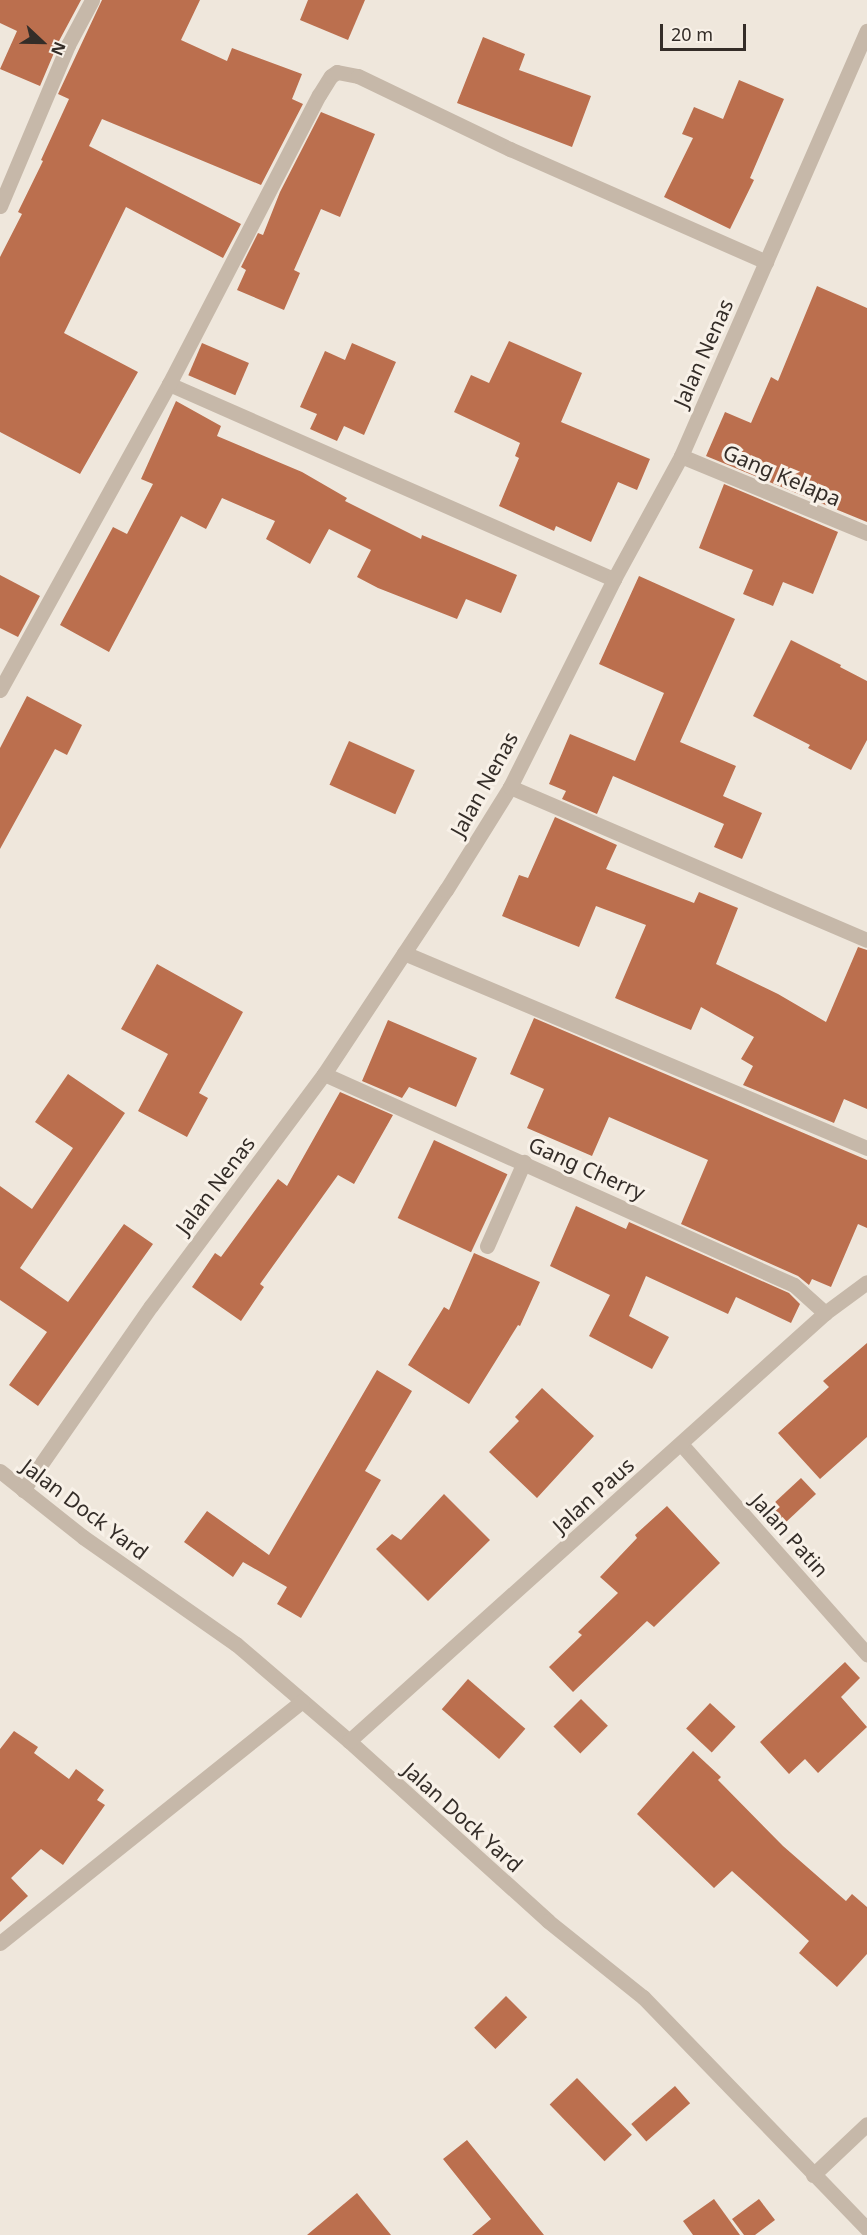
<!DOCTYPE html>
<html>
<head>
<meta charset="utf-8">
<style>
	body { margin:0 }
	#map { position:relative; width:867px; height:2235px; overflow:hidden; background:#efe7dc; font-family:"Noto Sans",sans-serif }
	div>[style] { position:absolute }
	.building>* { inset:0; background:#bb6f4e; transform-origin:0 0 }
	.minor>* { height:15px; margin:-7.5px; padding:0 7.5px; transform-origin:7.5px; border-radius:7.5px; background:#c6b8a9 }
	span { translate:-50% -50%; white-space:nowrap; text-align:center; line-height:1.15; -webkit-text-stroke:6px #f8f1e8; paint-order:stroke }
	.street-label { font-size:21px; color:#342d28 }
	.north { position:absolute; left:12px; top:12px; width:60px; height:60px; -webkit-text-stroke:4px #f8f1e8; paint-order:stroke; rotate:112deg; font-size:16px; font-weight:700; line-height:24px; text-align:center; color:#342d28 }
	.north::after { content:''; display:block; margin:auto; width:21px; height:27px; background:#342d28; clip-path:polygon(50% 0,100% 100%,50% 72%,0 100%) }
	.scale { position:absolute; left:660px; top:24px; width:86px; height:27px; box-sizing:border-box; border:3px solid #342d28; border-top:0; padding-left:8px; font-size:18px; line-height:21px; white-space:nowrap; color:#342d28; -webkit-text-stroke:4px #f8f1e8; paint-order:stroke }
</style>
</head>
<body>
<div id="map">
	<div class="building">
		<i style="clip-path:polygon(0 0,81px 0,59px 41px,40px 86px,0 69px,17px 31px,0 23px)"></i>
		<i style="clip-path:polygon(102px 0,200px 0,181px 40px,227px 61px,232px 48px,302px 74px,292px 99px,303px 104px,261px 185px,102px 119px,89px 146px,241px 224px,223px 258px,126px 207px,64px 333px,138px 372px,80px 474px,0 432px,0 257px,22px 214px,18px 212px,43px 161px,41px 160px,69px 99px,58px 94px)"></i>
		<i style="clip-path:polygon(308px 0,365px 0,348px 40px,300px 20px)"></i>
		<i style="clip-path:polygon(483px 37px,525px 54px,519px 70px,591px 96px,572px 147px,457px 103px)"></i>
		<i style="clip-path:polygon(739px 80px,784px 99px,750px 178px,754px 180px,730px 229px,664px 197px,693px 138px,682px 134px,694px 107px,723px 119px)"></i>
		<i style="clip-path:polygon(321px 112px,375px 134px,340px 217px,321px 209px,294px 270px,300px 273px,284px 310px,237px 290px,246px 270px,241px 267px,258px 233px,263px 235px,280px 192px)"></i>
		<i style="clip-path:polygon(817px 286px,867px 308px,867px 522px,706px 456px,725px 412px,751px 423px,771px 377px,778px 381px)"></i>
		<i style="clip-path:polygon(509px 341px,582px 373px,561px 422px,650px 459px,637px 490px,618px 482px,591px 542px,556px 526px,554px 531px,499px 506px,519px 458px,515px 456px,520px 443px,454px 412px,471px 375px,489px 383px)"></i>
		<i style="left:202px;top:343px;width:51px;height:35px;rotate:23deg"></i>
		<i style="clip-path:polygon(352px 343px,396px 362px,364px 435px,344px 426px,337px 441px,310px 429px,317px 414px,300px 407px,325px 351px,345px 360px)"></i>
		<i style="clip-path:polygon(176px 401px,221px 426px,217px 436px,302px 472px,347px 498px,345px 501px,421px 539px,422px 535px,517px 575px,501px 613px,466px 599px,457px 619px,378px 588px,357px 577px,371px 550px,329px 529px,310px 564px,266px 539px,275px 521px,222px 498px,206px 529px,181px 516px,109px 652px,60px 625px,113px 527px,127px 534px,153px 484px,141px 479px)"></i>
		<i style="clip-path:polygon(724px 484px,838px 532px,813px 594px,783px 582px,773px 606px,743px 594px,753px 570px,699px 548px)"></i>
		<i style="clip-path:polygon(0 575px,40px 596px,18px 637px,0 628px)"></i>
		<i style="clip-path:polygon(639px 576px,735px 619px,680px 742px,736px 766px,723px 796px,762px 813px,742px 859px,714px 847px,724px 824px,613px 776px,597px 814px,562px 799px,566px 791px,549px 784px,570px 734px,635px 761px,664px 693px,599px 664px)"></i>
		<i style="clip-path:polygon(791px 640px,841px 665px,840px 667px,867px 681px,867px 740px,851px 770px,808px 748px,810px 745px,753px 716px)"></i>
		<i style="clip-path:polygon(27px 696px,82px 725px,67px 755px,55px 749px,0 849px,0 748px)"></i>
		<i style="left:349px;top:741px;width:72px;height:48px;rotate:24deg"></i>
		<i style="clip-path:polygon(555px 817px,617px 845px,606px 869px,694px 903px,699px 892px,738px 908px,716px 964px,778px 994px,826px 1022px,858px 947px,867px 950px,867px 1109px,844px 1099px,834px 1123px,743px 1085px,753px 1066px,741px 1059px,754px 1037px,701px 1007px,691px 1030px,615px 998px,646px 925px,596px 906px,579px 947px,502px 916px,519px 875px,528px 878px)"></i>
		<i style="clip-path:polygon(157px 964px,243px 1012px,199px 1093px,208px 1098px,187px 1137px,138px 1111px,168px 1054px,121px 1029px)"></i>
		<i style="clip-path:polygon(534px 1018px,867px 1160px,867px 1228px,858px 1224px,831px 1287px,812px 1279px,809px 1285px,798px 1276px,681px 1224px,708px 1160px,609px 1117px,592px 1156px,527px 1128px,544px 1089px,510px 1074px)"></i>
		<i style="clip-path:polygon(388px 1020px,477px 1058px,456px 1107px,409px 1087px,402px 1098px,362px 1081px)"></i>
		<i style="clip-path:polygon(68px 1074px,125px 1113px,20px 1268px,68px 1302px,124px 1224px,153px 1244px,38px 1406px,9px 1385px,47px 1332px,0 1300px,0 1186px,32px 1209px,73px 1148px,35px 1122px)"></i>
		<i style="clip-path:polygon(340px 1092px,393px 1115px,354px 1184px,338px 1175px,260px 1284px,264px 1287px,241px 1321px,192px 1287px,215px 1253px,221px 1257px,278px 1179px,287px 1186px)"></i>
		<i style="left:434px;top:1140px;width:81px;height:86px;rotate:25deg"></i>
		<i style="clip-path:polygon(576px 1206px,626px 1229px,629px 1222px,789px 1293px,800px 1304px,791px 1323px,736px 1297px,728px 1314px,646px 1276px,629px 1316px,669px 1337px,652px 1369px,589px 1336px,610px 1295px,550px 1266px)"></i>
		<i style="clip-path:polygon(474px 1253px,540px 1282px,520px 1326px,518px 1325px,469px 1404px,408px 1365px,444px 1307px,449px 1310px)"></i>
		<i style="clip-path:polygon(867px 1343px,867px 1437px,820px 1479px,778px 1433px,829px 1387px,823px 1381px)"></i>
		<i style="clip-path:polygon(377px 1370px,412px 1391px,365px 1471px,381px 1480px,301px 1618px,277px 1604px,287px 1587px,243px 1562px,233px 1577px,184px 1542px,207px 1511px,269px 1555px)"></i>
		<i style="clip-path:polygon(542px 1388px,594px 1436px,537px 1498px,489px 1452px,519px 1421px,515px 1417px)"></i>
		<i style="left:801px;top:1478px;width:22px;height:50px;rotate:47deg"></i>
		<i style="clip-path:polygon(444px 1494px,490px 1540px,428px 1601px,376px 1549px,392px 1534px,401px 1540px)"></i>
		<i style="clip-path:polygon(667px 1506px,720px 1563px,654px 1627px,647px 1621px,573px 1692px,549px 1667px,582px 1635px,578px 1632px,618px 1593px,600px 1577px,637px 1538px,635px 1535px)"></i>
		<i style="clip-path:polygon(845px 1662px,860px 1678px,841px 1697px,867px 1727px,818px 1773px,805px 1759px,789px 1774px,760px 1742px)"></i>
		<i style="left:468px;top:1679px;width:76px;height:40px;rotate:41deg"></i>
		<i style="left:581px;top:1699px;width:38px;height:39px;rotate:45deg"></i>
		<i style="left:710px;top:1703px;width:35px;height:35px;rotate:43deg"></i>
		<i style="clip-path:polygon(14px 1731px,38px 1747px,34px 1753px,69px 1779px,76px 1769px,104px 1790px,97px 1800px,105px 1805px,63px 1865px,41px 1849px,11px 1878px,28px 1896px,0 1922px,0 1749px)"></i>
		<i style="clip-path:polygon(693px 1751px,721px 1777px,718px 1780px,783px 1846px,846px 1901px,852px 1894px,867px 1907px,867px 1954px,837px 1987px,799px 1953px,809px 1941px,732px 1871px,714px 1888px,637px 1814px)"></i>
		<i style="left:506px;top:1996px;width:30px;height:45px;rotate:45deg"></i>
		<i style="left:577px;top:2078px;width:79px;height:38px;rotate:46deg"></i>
		<i style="left:675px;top:2086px;width:23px;height:58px;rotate:49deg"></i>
		<i style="clip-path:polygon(467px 2140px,544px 2235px,472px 2235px,491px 2219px,443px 2159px)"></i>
		<i style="clip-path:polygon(357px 2193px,391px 2235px,307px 2235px)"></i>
		<i style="clip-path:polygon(714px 2199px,740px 2235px,693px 2235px,683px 2221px)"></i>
		<i style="clip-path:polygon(759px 2199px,775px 2220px,755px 2235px,744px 2235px,732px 2219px)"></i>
	</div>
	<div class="minor">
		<i style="left:0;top:206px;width:175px;rotate:-67.1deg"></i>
		<i style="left:68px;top:45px;width:51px;rotate:-61.9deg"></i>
		<i style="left:169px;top:384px;width:486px;rotate:23.7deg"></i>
		<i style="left:681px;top:456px;width:201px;rotate:22.5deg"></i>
		<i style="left:0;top:690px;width:350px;rotate:-61.1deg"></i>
		<i style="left:169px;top:384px;width:326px;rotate:-62.6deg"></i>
		<i style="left:319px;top:95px;width:22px;rotate:-58deg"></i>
		<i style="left:331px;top:76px;width:7px;rotate:-34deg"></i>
		<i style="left:337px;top:72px;width:21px;rotate:11deg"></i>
		<i style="left:358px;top:76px;width:169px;rotate:25.7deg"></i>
		<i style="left:510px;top:149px;width:280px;rotate:23.8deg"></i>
		<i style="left:510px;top:787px;width:388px;rotate:23.2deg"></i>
		<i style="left:404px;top:953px;width:502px;rotate:22.84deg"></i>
		<i style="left:324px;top:1074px;width:515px;rotate:24.18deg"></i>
		<i style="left:794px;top:1285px;width:42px;rotate:42.1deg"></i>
		<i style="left:487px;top:1246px;width:92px;rotate:-66.2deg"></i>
		<i style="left:681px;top:1444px;width:281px;rotate:48.5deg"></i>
		<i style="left:0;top:1471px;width:106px;rotate:38.5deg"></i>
		<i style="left:83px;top:1537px;width:187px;rotate:35deg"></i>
		<i style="left:236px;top:1644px;width:149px;rotate:40.6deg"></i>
		<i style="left:349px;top:1741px;width:268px;rotate:42.1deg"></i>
		<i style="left:548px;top:1921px;width:122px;rotate:38.7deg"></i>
		<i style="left:643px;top:1997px;width:322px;rotate:46deg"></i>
		<i style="left:23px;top:1490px;width:224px;rotate:-55.2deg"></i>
		<i style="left:151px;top:1306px;width:289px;rotate:-53.3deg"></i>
		<i style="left:324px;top:1074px;width:221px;rotate:-56.5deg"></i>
		<i style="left:446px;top:890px;width:121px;rotate:-58.1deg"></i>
		<i style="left:510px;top:787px;width:233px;rotate:-63.4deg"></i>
		<i style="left:614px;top:579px;width:140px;rotate:-61.4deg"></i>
		<i style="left:681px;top:456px;width:464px;rotate:-66.4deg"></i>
		<i style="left:349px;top:1741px;width:640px;rotate:-41.96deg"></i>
		<i style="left:825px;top:1313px;width:52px;rotate:-36.4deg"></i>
		<i style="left:0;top:1943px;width:387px;rotate:-38.7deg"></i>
		<i style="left:813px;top:2175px;width:74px;rotate:-43.4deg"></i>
	</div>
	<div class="street-label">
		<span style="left:703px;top:353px;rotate:-66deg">Jalan Nenas</span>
		<span style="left:782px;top:475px;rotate:23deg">Gang Kelapa</span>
		<span style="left:484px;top:784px;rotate:-61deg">Jalan Nenas</span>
		<span style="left:587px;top:1168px;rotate:24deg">Gang Cherry</span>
		<span style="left:215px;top:1185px;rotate:-53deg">Jalan Nenas</span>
		<span style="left:593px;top:1495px;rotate:-42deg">Jalan Paus</span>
		<span style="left:85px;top:1509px;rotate:37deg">Jalan Dock Yard</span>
		<span style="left:790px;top:1535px;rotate:48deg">Jalan Patin</span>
		<span style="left:463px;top:1817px;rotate:42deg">Jalan Dock Yard</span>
	</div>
	<div class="north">N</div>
	<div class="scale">20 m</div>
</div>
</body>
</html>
